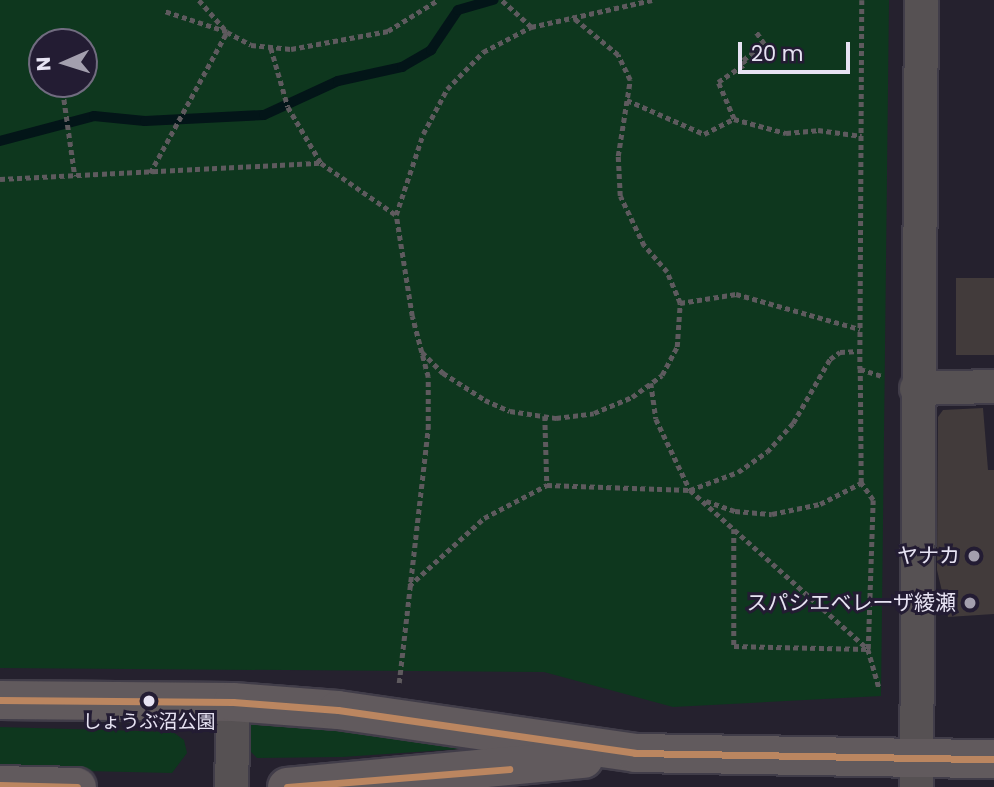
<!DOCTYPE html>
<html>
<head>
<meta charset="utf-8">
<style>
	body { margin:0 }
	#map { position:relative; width:994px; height:787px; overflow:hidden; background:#25212e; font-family:Poppins,"Noto Sans JP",sans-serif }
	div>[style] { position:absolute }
	.green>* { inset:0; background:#0e371e }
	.stream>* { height:10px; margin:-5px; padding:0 5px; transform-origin:5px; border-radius:5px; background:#031518 }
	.building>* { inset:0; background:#423b3b; transform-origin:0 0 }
	.path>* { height:4.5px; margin-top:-2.25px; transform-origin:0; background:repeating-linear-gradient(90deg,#5e5a5e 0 5px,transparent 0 8.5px) }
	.roads { filter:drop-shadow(2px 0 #413d49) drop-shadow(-2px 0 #413d49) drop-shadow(0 2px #413d49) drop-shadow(0 -2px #413d49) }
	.street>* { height:33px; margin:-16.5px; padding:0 16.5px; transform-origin:16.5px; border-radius:16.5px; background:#565153 }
	.primary>* { height:38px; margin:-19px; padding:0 19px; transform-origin:19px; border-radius:19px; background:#615a5d }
	.bus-1>* { height:7px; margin:-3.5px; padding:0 3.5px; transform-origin:3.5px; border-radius:3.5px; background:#bb8660 }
	.dots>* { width:19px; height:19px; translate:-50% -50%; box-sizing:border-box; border:4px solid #231c33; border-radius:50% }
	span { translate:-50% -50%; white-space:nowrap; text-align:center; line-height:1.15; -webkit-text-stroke:6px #231c33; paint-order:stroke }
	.bus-label { font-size:19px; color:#e7e3f3 }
	.poi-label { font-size:21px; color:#e7e3f3 }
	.right { translate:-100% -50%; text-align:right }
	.north { position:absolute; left:28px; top:28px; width:70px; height:70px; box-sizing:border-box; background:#231c33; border:2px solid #716c80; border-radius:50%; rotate:267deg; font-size:19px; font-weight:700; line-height:28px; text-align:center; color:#e7e3f3 }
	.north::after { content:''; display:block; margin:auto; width:24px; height:32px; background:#a39fae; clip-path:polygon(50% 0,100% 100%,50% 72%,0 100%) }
	.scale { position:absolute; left:738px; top:42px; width:112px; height:32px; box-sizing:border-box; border:4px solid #e7e3f3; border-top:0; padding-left:9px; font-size:21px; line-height:24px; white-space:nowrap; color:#e7e3f3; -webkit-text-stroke:5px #231c33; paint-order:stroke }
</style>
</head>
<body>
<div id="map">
	<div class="green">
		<i style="clip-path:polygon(evenodd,0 0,889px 0,881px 696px,673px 707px,544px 672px,0 668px,0 0,42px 42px,84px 42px,84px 84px,42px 84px,42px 42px)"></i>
		<i style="clip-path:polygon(257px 716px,504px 746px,342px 757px,257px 758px,248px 749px,248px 723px)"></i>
		<i style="clip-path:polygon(0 727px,173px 732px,184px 740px,187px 753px,172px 773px,0 769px)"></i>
	</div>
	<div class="stream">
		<i style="left:0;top:141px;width:97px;rotate:-14.9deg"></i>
		<i style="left:94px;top:116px;width:51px;rotate:5.6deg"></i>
		<i style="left:145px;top:121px;width:119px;rotate:-2.9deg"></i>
		<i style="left:264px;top:115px;width:81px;rotate:-24.7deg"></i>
		<i style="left:338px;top:81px;width:66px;rotate:-12.3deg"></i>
		<i style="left:402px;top:67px;width:34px;rotate:-30deg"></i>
		<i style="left:431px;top:50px;width:48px;rotate:-56deg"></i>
		<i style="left:458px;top:10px;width:37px;rotate:-16deg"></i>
	</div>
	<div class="building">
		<i style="left:994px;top:278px;width:77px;height:38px;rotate:90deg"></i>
		<i style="clip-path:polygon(983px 408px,988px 470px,994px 470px,994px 614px,948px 617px,937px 570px,938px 417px,943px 410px)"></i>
	</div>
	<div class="path">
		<i style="left:199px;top:0;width:43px;rotate:48.8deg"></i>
		<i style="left:227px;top:32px;width:27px;rotate:28deg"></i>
		<i style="left:251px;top:45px;width:40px;rotate:5.7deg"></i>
		<i style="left:291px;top:49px;width:99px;rotate:-10.5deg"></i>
		<i style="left:388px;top:31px;width:59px;rotate:-31.8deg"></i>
		<i style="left:862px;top:0;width:369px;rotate:90.3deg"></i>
		<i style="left:860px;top:369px;width:25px;rotate:18deg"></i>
		<i style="left:531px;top:27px;width:124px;rotate:-12.6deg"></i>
		<i style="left:271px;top:48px;width:61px;rotate:73.9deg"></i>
		<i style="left:288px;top:107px;width:65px;rotate:59.5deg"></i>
		<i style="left:321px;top:163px;width:91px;rotate:34.7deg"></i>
		<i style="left:63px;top:91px;width:86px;rotate:82deg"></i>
		<i style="left:627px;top:100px;width:84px;rotate:23.8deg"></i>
		<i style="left:704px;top:134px;width:34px;rotate:-27deg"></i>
		<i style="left:734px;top:119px;width:40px;rotate:-113.4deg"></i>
		<i style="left:718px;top:82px;width:32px;rotate:-34deg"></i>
		<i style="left:745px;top:64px;width:4px;rotate:-117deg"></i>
		<i style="left:743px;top:60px;width:26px;rotate:-37deg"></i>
		<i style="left:764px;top:44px;width:14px;rotate:-124deg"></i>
		<i style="left:734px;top:119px;width:54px;rotate:15.1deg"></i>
		<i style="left:786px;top:133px;width:32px;rotate:-5deg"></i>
		<i style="left:818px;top:130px;width:44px;rotate:7.8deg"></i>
		<i style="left:150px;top:173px;width:161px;rotate:-61.4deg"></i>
		<i style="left:227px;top:32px;width:67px;rotate:-161.8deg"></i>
		<i style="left:0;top:179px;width:321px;rotate:-2.9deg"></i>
		<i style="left:680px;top:303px;width:57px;rotate:-9.1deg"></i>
		<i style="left:736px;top:294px;width:129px;rotate:15.8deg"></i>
		<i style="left:422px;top:352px;width:30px;rotate:45deg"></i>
		<i style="left:443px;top:373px;width:50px;rotate:32.7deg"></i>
		<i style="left:485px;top:400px;width:27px;rotate:24deg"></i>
		<i style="left:510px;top:411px;width:47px;rotate:8.7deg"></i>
		<i style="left:556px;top:418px;width:38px;rotate:-7deg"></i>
		<i style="left:594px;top:413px;width:41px;rotate:-22.8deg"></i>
		<i style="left:632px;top:397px;width:37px;rotate:-36deg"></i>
		<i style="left:662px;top:375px;width:32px;rotate:-62deg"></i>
		<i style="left:677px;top:347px;width:44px;rotate:-86.1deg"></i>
		<i style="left:680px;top:303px;width:34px;rotate:-113deg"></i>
		<i style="left:667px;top:272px;width:35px;rotate:-131deg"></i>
		<i style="left:644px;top:246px;width:55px;rotate:-115.6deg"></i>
		<i style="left:620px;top:196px;width:40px;rotate:-92.9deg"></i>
		<i style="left:618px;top:156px;width:77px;rotate:-81deg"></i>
		<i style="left:630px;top:80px;width:28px;rotate:-116deg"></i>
		<i style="left:618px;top:55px;width:60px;rotate:-140.4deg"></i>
		<i style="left:651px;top:383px;width:36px;rotate:82deg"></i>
		<i style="left:656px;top:419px;width:79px;rotate:64.4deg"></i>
		<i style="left:545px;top:416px;width:69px;rotate:88.3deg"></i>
		<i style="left:690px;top:490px;width:239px;rotate:41.8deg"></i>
		<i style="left:868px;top:649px;width:40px;rotate:74deg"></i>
		<i style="left:706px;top:501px;width:31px;rotate:19deg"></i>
		<i style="left:735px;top:511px;width:37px;rotate:5deg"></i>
		<i style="left:772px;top:514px;width:49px;rotate:-11.8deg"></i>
		<i style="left:820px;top:504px;width:46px;rotate:-27.1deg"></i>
		<i style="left:734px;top:529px;width:117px;rotate:90deg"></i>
		<i style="left:734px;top:646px;width:134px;rotate:1.3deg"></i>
		<i style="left:868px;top:649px;width:149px;rotate:-88.1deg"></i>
		<i style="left:873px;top:500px;width:21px;rotate:-125deg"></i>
		<i style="left:861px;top:483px;width:114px;rotate:-90.5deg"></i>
		<i style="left:409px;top:586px;width:101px;rotate:-42.2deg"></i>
		<i style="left:484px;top:518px;width:71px;rotate:-27.6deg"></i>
		<i style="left:547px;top:485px;width:143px;rotate:2deg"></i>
		<i style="left:690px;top:490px;width:51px;rotate:-20.6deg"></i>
		<i style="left:738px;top:472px;width:35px;rotate:-35deg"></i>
		<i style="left:767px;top:452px;width:39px;rotate:-48deg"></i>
		<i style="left:793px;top:423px;width:74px;rotate:-60deg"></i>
		<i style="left:830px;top:359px;width:12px;rotate:-35deg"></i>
		<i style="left:840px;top:352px;width:20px;rotate:-3deg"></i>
		<i style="left:399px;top:683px;width:256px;rotate:-83.5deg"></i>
		<i style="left:428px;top:429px;width:52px;rotate:-90deg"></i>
		<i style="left:428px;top:377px;width:63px;rotate:-104.7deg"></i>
		<i style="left:412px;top:316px;width:102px;rotate:-99deg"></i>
		<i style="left:396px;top:215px;width:85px;rotate:-71.6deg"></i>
		<i style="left:423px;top:134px;width:51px;rotate:-61.9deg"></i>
		<i style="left:447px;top:89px;width:52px;rotate:-45.8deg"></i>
		<i style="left:483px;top:52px;width:54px;rotate:-27.5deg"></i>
		<i style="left:531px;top:27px;width:40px;rotate:-138deg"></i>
	</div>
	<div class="roads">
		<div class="street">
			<i style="left:916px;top:388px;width:78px;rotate:-1.5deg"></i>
			<i style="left:231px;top:787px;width:85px;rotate:-88.7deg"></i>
			<i style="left:916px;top:787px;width:787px;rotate:-89.64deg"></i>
		</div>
		<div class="primary">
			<i style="left:0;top:700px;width:233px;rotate:0.5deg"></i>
			<i style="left:233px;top:702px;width:105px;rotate:4.4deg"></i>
			<i style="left:338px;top:710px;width:300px;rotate:8.2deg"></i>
			<i style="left:635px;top:753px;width:359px;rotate:1deg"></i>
			<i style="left:0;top:785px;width:77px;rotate:1.5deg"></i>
			<i style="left:287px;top:787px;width:298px;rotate:-5.4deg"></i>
		</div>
	</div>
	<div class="bus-1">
		<i style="left:0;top:700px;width:233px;rotate:0.5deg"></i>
		<i style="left:233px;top:702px;width:105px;rotate:4.4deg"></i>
		<i style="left:338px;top:710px;width:300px;rotate:8.2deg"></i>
		<i style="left:635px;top:753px;width:359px;rotate:1deg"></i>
		<i style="left:0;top:785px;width:77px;rotate:1.5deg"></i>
		<i style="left:287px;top:787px;width:223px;rotate:-4.6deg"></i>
	</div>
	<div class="dots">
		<i style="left:974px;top:556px;background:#a39fae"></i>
		<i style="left:970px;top:603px;background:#a39fae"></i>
		<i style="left:149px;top:701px;background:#e7e3f3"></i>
	</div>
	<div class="bus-label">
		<span style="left:149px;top:722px">しょうぶ沼公園</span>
	</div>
	<div class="poi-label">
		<span class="right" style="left:960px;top:556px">ヤナカ</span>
		<span class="right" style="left:956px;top:603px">スパシエベレーザ綾瀬</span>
	</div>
	<div class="north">N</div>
	<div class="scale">20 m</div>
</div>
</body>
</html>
